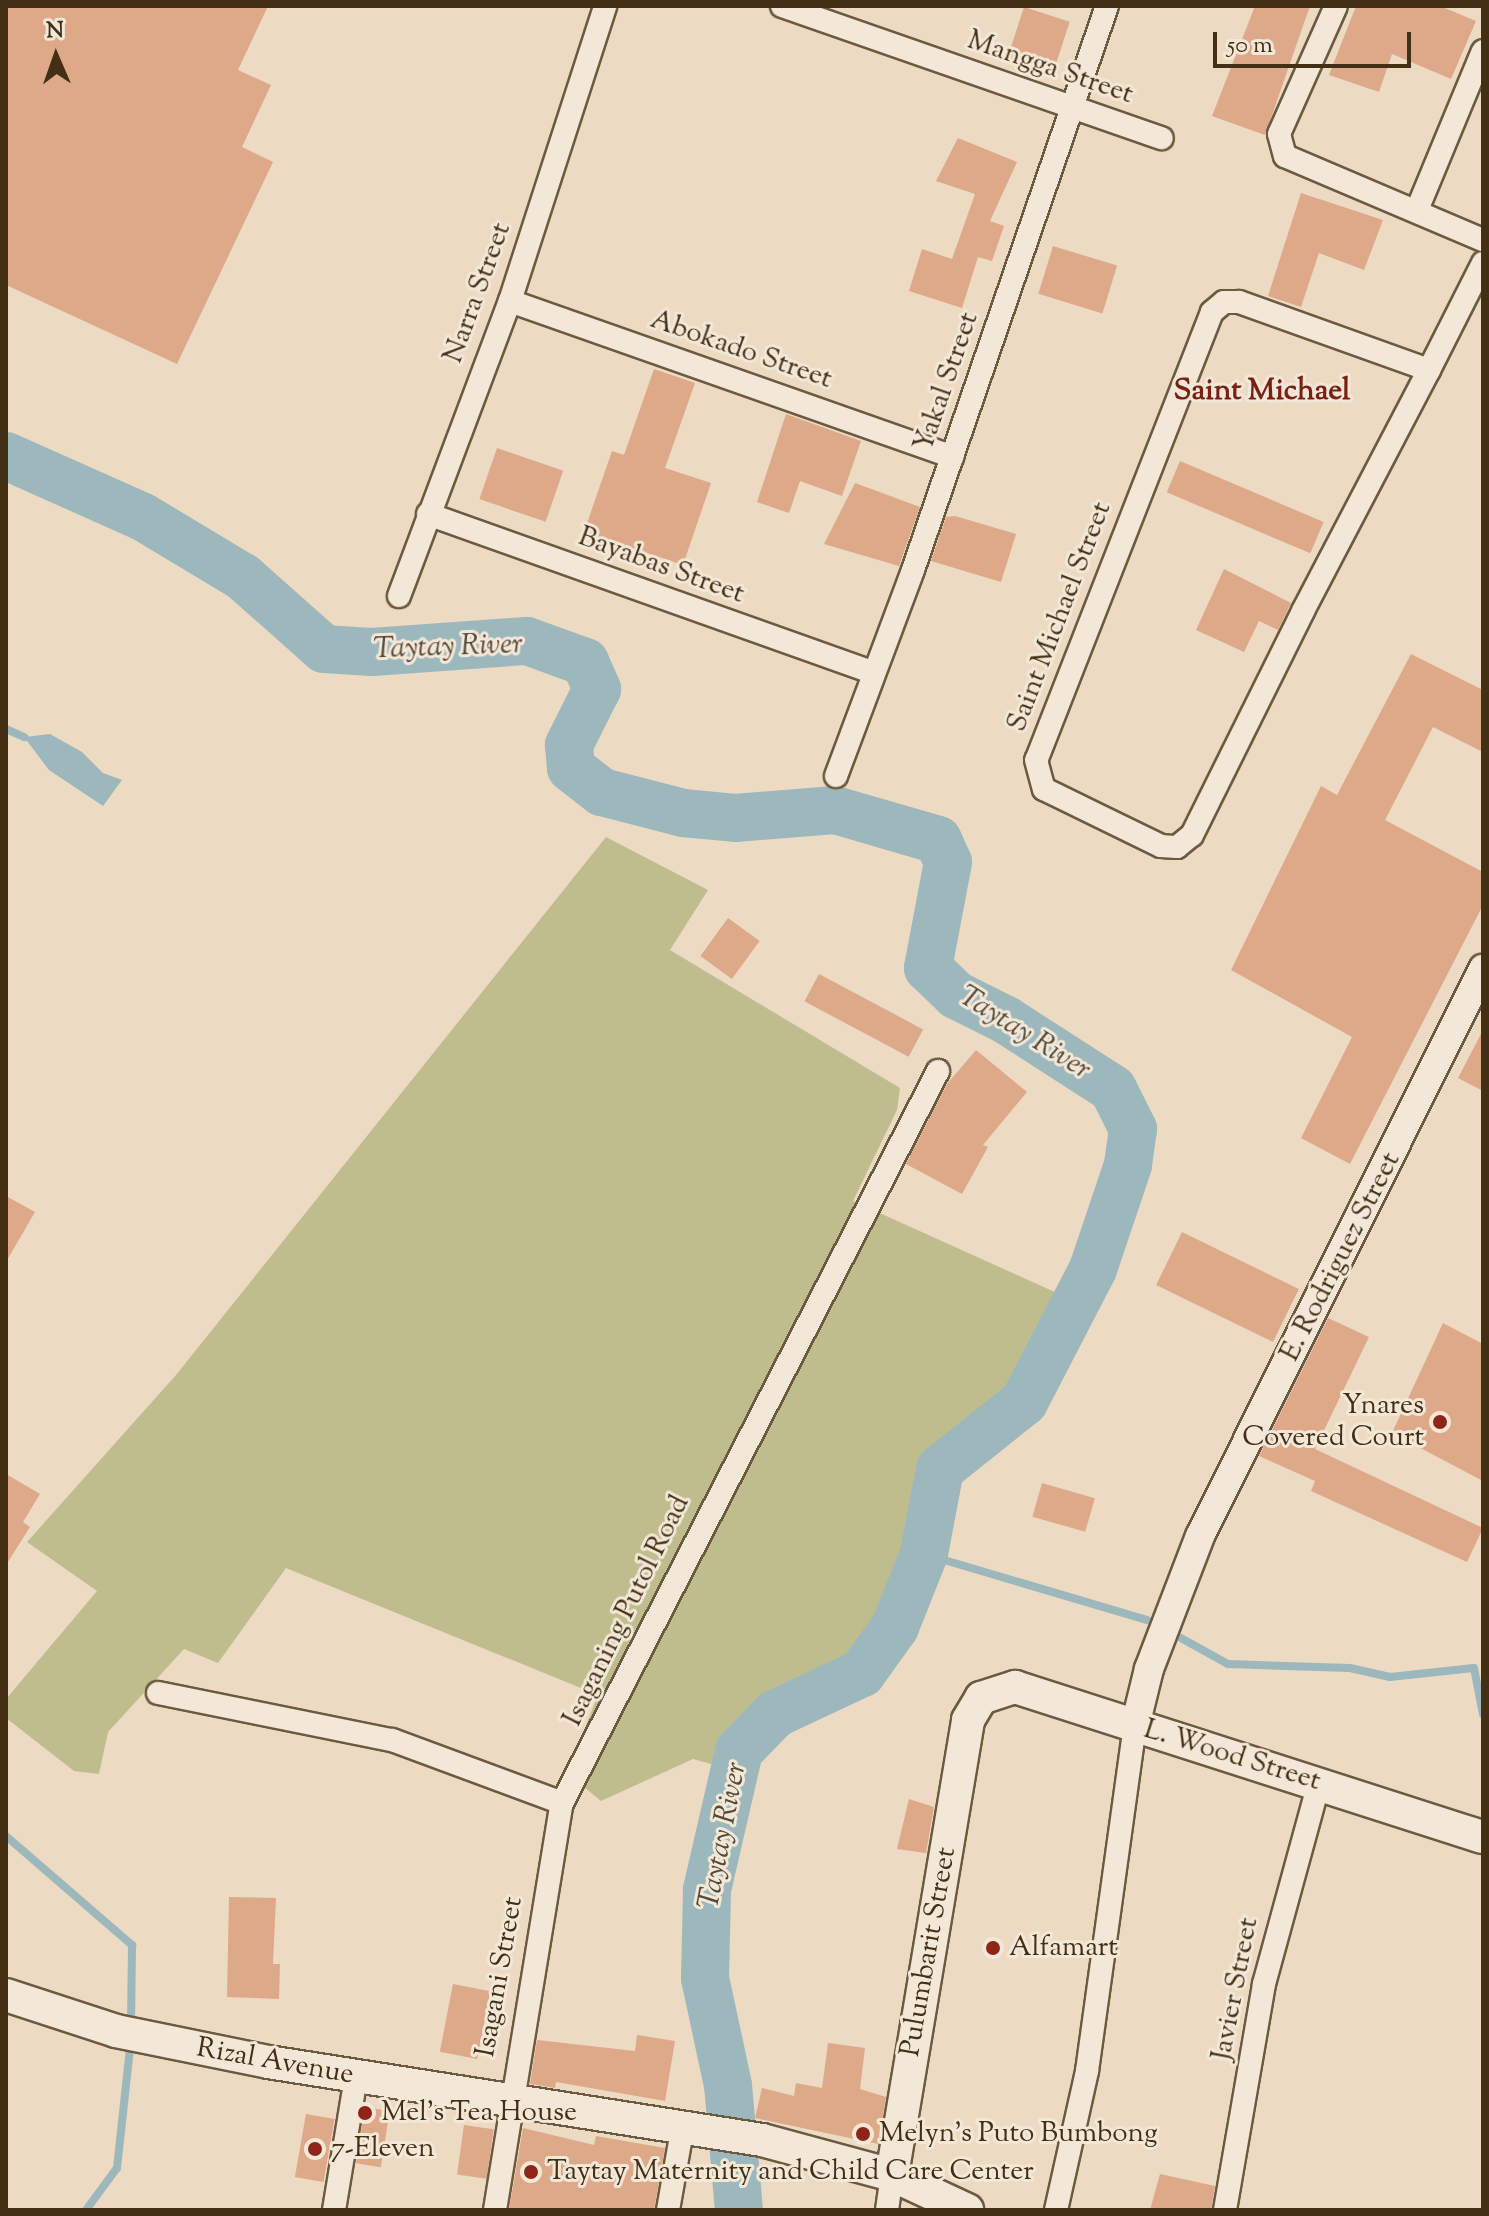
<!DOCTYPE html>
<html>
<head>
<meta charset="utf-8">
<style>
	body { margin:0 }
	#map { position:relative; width:1489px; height:2216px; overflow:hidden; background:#ecdac3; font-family:"Sorts Mill Goudy",serif }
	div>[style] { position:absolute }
	.green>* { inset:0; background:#bfbd8e }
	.water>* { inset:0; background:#9cb8bc }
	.stream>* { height:8px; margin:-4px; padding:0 4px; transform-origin:4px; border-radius:4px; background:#9cb8bc }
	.river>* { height:48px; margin:-24px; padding:0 24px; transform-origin:24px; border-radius:24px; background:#9cb8bc }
	.building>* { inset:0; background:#dda989; transform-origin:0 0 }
	.roads { filter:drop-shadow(2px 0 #6c5a40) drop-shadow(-2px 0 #6c5a40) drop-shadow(0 2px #6c5a40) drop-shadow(0 -2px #6c5a40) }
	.minor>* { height:22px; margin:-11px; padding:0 11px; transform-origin:11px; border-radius:11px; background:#f3e7d8 }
	.tertiary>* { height:28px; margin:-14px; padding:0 14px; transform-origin:14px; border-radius:14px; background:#f3e7d8 }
	.secondary>* { height:32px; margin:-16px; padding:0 16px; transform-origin:16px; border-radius:16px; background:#f3e7d8 }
	.dots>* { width:22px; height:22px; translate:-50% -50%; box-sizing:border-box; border:4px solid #f3e7d8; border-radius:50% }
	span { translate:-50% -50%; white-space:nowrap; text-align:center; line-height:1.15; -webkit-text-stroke:6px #f3e7d8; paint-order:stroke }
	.street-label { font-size:28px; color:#422f14 }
	.poi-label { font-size:28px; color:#422f14 }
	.right { translate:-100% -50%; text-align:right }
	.left { translate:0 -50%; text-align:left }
	.neighbourhood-label { font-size:30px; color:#7a1f14; font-weight:700 }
	.water-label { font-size:30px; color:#544a36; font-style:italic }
	.frame { position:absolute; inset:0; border:8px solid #422f14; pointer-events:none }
	.north { position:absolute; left:16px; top:16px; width:80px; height:80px; -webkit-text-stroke:6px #f3e7d8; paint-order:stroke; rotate:358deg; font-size:22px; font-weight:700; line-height:32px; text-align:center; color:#422f14 }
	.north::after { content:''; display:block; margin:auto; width:28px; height:36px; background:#422f14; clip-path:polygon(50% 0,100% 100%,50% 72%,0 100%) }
	.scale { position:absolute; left:1213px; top:32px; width:198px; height:36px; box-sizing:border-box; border:4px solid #422f14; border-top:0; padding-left:10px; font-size:24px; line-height:28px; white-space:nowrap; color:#422f14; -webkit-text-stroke:6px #f3e7d8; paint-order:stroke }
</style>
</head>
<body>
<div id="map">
	<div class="green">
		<i style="clip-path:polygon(606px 837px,708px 890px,670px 950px,900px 1088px,897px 1110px,853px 1201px,1057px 1293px,1016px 1393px,933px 1457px,909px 1560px,851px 1653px,776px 1697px,730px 1740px,722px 1767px,693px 1759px,601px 1801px,567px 1773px,598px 1695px,286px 1568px,218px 1663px,184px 1649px,108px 1732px,99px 1774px,74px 1771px,6px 1718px,6px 1699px,97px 1591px,27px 1542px,176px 1375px)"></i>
	</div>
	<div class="water">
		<i style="clip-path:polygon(50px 734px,82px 752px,103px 773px,122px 780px,103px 806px,49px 770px,24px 737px)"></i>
	</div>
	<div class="stream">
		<i style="left:6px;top:729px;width:20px;rotate:24deg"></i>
		<i style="left:924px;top:1554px;width:233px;rotate:16.5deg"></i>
		<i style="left:1181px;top:1638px;width:54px;rotate:29deg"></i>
		<i style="left:1228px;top:1664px;width:122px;rotate:1.9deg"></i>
		<i style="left:1350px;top:1668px;width:41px;rotate:12.7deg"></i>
		<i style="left:1390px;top:1677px;width:84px;rotate:-6.1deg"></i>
		<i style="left:1474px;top:1668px;width:47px;rotate:78.9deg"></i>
		<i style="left:6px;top:1836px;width:167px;rotate:40.9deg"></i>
		<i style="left:132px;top:1945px;width:81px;rotate:90.7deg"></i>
		<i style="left:86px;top:2210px;width:52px;rotate:-53.6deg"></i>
		<i style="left:117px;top:2168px;width:130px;rotate:-83.8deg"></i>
	</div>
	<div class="river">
		<i style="left:6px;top:456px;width:150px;rotate:24deg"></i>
		<i style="left:143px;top:517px;width:117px;rotate:31deg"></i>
		<i style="left:243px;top:577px;width:108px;rotate:41.6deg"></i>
		<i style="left:324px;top:649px;width:48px;rotate:3.6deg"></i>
		<i style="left:372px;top:652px;width:155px;rotate:-4.1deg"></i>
		<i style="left:527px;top:641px;width:62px;rotate:19.9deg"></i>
		<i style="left:585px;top:662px;width:30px;rotate:66deg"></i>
		<i style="left:597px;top:689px;width:63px;rotate:116.6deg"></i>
		<i style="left:569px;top:745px;width:23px;rotate:85deg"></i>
		<i style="left:571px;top:768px;width:39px;rotate:38deg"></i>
		<i style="left:602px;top:792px;width:84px;rotate:14.5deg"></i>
		<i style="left:683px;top:813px;width:52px;rotate:5.5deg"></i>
		<i style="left:735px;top:818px;width:100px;rotate:-4.6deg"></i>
		<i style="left:835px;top:810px;width:107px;rotate:16.2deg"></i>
		<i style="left:938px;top:840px;width:24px;rotate:66deg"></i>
		<i style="left:948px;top:862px;width:108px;rotate:100.7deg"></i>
		<i style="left:928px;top:968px;width:39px;rotate:44deg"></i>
		<i style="left:956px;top:995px;width:56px;rotate:26.6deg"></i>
		<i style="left:1006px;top:1020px;width:127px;rotate:32.8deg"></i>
		<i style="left:1113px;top:1089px;width:45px;rotate:63.4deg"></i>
		<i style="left:1133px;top:1129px;width:36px;rotate:98deg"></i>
		<i style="left:1128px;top:1165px;width:110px;rotate:108.6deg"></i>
		<i style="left:1093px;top:1269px;width:150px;rotate:117.4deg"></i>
		<i style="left:1024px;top:1402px;width:107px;rotate:141.4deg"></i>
		<i style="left:940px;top:1469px;width:86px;rotate:100.7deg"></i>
		<i style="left:924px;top:1554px;width:79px;rotate:111.7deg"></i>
		<i style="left:895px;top:1627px;width:57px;rotate:125.7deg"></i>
		<i style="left:862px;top:1673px;width:96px;rotate:154.8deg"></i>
		<i style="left:775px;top:1714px;width:52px;rotate:134.2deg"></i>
		<i style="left:739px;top:1751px;width:143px;rotate:103deg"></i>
		<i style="left:707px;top:1890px;width:88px;rotate:91.3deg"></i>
		<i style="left:705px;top:1978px;width:109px;rotate:77.9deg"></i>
		<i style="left:728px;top:2085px;width:125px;rotate:85deg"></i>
	</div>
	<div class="building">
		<i style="clip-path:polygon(6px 6px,268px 6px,238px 70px,271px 85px,242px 147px,273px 162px,177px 364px,6px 285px)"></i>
		<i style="clip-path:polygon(1255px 6px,1310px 6px,1265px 135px,1212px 116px)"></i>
		<i style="clip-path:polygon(1356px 6px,1440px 6px,1476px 21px,1451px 79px,1392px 54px,1379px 92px,1329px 75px)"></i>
		<i style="left:1024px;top:7px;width:48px;height:59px;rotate:18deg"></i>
		<i style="clip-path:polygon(958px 138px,1017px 162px,990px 221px,1004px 226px,992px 261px,978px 257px,962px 308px,909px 291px,922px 249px,952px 259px,975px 194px,936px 181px)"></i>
		<i style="clip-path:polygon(1301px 193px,1383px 220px,1364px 270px,1319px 253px,1301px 307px,1268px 296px)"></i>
		<i style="left:1053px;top:246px;width:67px;height:50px;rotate:17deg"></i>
		<i style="clip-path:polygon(654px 369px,695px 383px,665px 468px,711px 483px,683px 565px,584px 532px,612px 451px,624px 455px)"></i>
		<i style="clip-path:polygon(786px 414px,861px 441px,842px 496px,800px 481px,789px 513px,757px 502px)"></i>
		<i style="left:497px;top:448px;width:70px;height:54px;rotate:19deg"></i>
		<i style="left:1180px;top:461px;width:156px;height:34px;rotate:23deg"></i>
		<i style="clip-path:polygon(855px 483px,920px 507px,899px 566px,824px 544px)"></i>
		<i style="clip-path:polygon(955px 516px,1016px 534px,1001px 582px,931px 561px,946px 517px)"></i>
		<i style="clip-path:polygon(1224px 569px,1291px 603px,1278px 630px,1259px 621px,1244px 652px,1196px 630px)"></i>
		<i style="clip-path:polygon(1411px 654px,1483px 690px,1483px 752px,1433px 727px,1385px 820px,1483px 872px,1483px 905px,1350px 1164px,1301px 1138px,1352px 1037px,1231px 970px,1321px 786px,1337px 795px)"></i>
		<i style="left:728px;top:918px;width:39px;height:47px;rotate:36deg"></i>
		<i style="left:819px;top:974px;width:118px;height:31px;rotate:28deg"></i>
		<i style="clip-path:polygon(1483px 1030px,1483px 1091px,1458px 1078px)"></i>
		<i style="clip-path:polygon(976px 1050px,1027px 1092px,983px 1145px,988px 1147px,962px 1194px,906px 1164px,947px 1084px)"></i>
		<i style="clip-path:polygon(6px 1196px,35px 1212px,6px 1262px)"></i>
		<i style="left:1182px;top:1232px;width:130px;height:59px;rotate:26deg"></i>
		<i style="clip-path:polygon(1328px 1318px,1369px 1337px,1315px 1449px,1483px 1528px,1467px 1562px,1311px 1491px,1315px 1481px,1259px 1456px)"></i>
		<i style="clip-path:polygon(1443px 1323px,1483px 1344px,1483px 1481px,1392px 1433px)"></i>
		<i style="clip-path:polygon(6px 1474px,40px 1494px,23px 1522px,30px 1527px,6px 1565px)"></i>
		<i style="left:1042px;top:1483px;width:55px;height:35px;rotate:16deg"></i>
		<i style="clip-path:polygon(909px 1799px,934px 1807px,926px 1853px,897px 1849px)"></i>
		<i style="clip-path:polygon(229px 1897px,276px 1898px,273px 1964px,280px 1964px,279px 1999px,227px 1997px)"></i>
		<i style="left:453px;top:1984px;width:38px;height:69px;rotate:11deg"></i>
		<i style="clip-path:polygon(637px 2035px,675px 2041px,665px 2101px,556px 2082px,555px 2088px,530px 2084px,537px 2040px,635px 2051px)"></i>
		<i style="clip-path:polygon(828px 2043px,865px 2048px,860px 2089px,886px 2097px,878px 2144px,755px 2118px,762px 2088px,794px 2096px,796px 2083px,822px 2088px)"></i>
		<i style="left:365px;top:2107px;width:25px;height:57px;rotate:9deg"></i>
		<i style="left:306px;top:2114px;width:29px;height:64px;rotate:10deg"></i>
		<i style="left:464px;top:2125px;width:30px;height:50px;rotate:8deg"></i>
		<i style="clip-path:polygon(523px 2128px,594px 2145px,596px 2136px,665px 2148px,654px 2210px,509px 2210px)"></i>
		<i style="clip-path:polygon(1160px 2174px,1215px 2186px,1211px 2210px,1150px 2210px)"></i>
	</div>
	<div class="roads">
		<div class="minor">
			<i style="left:782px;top:6px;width:402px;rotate:19.2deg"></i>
			<i style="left:1336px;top:6px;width:140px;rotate:114deg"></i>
			<i style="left:1279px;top:134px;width:23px;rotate:75deg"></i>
			<i style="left:1285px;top:156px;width:215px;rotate:23deg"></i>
			<i style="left:1417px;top:210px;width:172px;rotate:-67.5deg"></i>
			<i style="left:510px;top:301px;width:469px;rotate:19.4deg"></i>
			<i style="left:1429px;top:370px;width:202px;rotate:-160.3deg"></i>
			<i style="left:1239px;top:302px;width:15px;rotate:180deg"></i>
			<i style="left:1224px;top:302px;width:16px;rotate:140deg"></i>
			<i style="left:1212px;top:312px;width:481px;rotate:111.4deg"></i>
			<i style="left:1036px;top:760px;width:30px;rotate:75deg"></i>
			<i style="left:1044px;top:789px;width:130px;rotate:26deg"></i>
			<i style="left:1161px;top:846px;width:16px;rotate:4deg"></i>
			<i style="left:1177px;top:847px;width:19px;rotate:-39deg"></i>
			<i style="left:1192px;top:835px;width:250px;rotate:-63.6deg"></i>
			<i style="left:1303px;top:611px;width:272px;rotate:-62.4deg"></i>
			<i style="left:1429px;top:370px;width:120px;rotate:-63.2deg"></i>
			<i style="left:428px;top:514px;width:473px;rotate:19.6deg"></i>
			<i style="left:399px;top:596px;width:315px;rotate:-69.4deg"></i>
			<i style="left:510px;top:301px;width:310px;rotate:-72.1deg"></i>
			<i style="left:836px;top:776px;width:220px;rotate:-69.5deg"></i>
			<i style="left:913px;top:570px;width:596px;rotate:-71.02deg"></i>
			<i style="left:158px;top:1693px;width:239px;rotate:11.4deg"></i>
			<i style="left:392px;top:1740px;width:181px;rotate:20.3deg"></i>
			<i style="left:334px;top:2210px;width:135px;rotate:-80.6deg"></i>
			<i style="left:495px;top:2210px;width:412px;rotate:-80.7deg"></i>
			<i style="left:562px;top:1803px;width:823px;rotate:-62.81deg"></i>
			<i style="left:668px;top:2210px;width:86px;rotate:-80deg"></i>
			<i style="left:887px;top:2210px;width:35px;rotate:-82deg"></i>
			<i style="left:1056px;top:2210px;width:142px;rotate:-77.4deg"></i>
			<i style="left:1087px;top:2071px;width:348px;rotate:-82.1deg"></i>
			<i style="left:1225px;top:2210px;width:229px;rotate:-80.2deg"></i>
			<i style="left:1264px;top:1984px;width:208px;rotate:-74.7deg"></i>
		</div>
		<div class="tertiary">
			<i style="left:1135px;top:1726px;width:59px;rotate:-76.2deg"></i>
			<i style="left:1149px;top:1669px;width:142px;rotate:-69deg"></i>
			<i style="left:1200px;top:1536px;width:634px;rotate:-63.48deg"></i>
		</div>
		<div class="secondary">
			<i style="left:6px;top:1995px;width:116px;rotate:18.1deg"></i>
			<i style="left:116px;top:2031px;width:155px;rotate:11.5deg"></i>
			<i style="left:268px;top:2062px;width:500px;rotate:8.97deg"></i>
			<i style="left:762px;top:2140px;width:135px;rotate:15.1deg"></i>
			<i style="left:892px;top:2175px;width:83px;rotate:25deg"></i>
			<i style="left:892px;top:2175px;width:461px;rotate:-80.5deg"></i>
			<i style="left:968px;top:1720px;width:26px;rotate:-59deg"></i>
			<i style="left:981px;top:1698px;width:36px;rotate:-18deg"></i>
			<i style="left:1015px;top:1687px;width:491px;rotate:17.8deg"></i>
		</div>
	</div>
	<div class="dots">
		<i style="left:1440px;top:1422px;background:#8f2418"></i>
		<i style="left:993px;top:1948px;background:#8f2418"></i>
		<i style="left:365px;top:2113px;background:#8f2418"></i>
		<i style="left:863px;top:2134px;background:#8f2418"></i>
		<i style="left:315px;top:2149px;background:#8f2418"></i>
		<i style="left:531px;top:2172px;background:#8f2418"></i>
	</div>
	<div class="street-label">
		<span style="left:1050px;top:68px;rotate:19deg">Mangga Street</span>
		<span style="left:478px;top:293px;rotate:-70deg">Narra Street</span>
		<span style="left:741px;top:350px;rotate:19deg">Abokado Street</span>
		<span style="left:947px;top:382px;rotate:-71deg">Yakal Street</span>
		<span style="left:661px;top:566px;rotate:20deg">Bayabas Street</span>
		<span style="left:1060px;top:617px;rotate:-69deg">Saint Michael Street</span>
		<span style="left:1341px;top:1257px;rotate:-63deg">E. Rodriguez Street</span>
		<span style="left:627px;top:1611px;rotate:-64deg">Isaganing Putol Road</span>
		<span style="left:1232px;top:1756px;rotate:17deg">L. Wood Street</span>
		<span style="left:929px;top:1952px;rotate:-80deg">Pulumbarit Street</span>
		<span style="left:500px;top:1977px;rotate:-80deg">Isagani Street</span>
		<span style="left:1236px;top:1989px;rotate:-79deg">Javier Street</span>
		<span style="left:275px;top:2062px;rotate:10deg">Rizal Avenue</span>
	</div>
	<div class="poi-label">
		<span class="right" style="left:1424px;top:1422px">Ynares<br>Covered Court</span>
		<span class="left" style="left:1009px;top:1948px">Alfamart</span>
		<span class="left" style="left:381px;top:2113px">Mel's Tea House</span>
		<span class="left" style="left:879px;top:2134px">Melyn's Puto Bumbong</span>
		<span class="left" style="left:331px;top:2149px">7-Eleven</span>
		<span class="left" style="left:547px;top:2172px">Taytay Maternity and Child Care Center</span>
	</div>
	<div class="neighbourhood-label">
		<span style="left:1262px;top:392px">Saint Michael</span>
	</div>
	<div class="water-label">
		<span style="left:448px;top:648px;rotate:-2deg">Taytay River</span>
		<span style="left:1024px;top:1034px;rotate:32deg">Taytay River</span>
		<span style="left:724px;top:1836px;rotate:-79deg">Taytay River</span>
	</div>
	<div class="frame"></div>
	<div class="north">N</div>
	<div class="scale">50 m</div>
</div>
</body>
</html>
